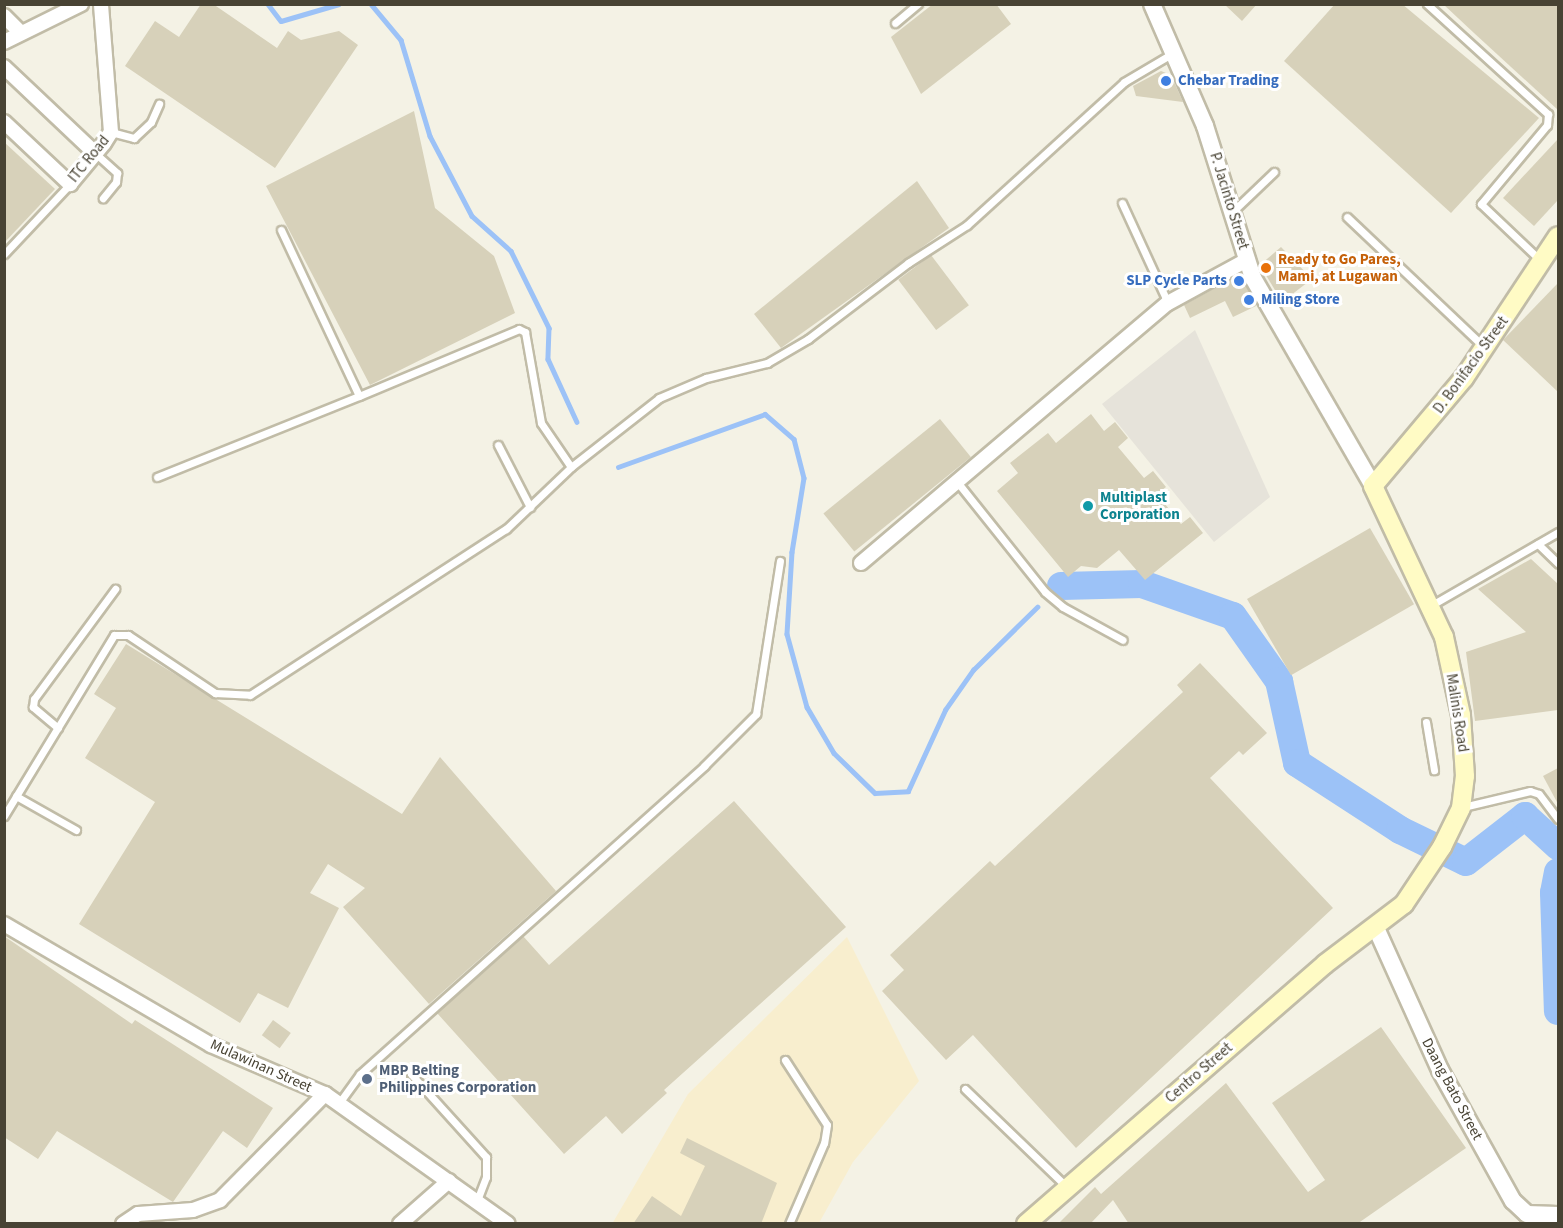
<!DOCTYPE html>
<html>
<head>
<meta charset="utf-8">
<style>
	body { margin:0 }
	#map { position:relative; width:1563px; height:1228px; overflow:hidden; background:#f4f2e5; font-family:"Source Sans 3",sans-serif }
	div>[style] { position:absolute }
	.commercial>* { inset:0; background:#f8eece }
	.industrial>* { inset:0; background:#e6e3da }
	.stream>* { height:4.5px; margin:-2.25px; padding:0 2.25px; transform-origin:2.25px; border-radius:2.25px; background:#9cc2f7 }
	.river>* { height:28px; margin:-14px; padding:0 14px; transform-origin:14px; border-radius:14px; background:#9cc2f7 }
	.building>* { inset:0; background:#d7d1ba; transform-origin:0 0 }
	.roads { filter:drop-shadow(2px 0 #c1bca7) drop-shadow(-2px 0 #c1bca7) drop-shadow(0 2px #c1bca7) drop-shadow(0 -2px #c1bca7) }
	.service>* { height:7px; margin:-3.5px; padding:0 3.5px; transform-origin:3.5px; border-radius:3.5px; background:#fff }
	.minor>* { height:14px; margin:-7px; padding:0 7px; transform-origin:7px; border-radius:7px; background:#fff }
	.tertiary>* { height:16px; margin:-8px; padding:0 8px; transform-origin:8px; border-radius:8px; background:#fff }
	.secondary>* { height:18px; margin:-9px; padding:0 9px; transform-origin:9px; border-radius:9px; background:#fffbc5 }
	.dots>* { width:16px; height:16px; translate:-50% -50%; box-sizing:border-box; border:3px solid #fff; border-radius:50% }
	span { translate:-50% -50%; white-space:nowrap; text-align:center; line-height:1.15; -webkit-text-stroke:6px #fff; paint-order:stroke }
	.shop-label { font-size:15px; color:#366cbe; font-weight:700 }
	.left { translate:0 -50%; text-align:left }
	.right { translate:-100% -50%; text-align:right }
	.street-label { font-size:15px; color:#484334 }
	.food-label { font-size:15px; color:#c56008; font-weight:700 }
	.culture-label { font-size:15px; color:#0d838f; font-weight:700 }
	.service-label { font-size:15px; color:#4e5e75; font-weight:700 }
	.frame { position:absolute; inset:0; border:6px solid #484334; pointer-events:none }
</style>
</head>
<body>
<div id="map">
	<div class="commercial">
		<i style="clip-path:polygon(847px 937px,919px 1081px,853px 1162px,819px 1223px,612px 1224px,688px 1094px)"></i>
	</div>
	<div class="industrial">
		<i style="clip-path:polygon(1195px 330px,1270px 497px,1214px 542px,1102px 404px)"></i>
	</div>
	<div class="stream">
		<i style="left:268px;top:4px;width:21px;rotate:53deg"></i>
		<i style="left:281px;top:21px;width:60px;rotate:-16.3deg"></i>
		<i style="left:371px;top:4px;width:47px;rotate:50.2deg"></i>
		<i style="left:401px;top:40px;width:100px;rotate:73.2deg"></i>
		<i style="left:430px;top:136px;width:90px;rotate:62.3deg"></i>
		<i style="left:472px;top:216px;width:52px;rotate:41.9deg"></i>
		<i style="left:511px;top:251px;width:86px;rotate:63.7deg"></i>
		<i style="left:549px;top:328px;width:31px;rotate:92deg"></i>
		<i style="left:548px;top:359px;width:69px;rotate:65.3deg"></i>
		<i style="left:618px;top:467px;width:156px;rotate:-19.8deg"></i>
		<i style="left:765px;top:414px;width:38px;rotate:41deg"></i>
		<i style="left:794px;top:439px;width:40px;rotate:75.6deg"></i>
		<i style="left:804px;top:478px;width:75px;rotate:99.2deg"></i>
		<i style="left:792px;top:552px;width:82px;rotate:93.5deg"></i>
		<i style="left:787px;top:634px;width:76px;rotate:74.7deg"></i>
		<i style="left:807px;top:707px;width:53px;rotate:59.6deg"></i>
		<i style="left:834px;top:753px;width:57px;rotate:44.3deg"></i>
		<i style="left:875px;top:793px;width:33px;rotate:-3deg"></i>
		<i style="left:908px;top:791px;width:89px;rotate:-65.4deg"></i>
		<i style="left:945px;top:710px;width:49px;rotate:-55deg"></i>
		<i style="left:973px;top:670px;width:90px;rotate:-44.5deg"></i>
	</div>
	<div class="river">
		<i style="left:1061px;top:586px;width:81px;rotate:-1.4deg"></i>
		<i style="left:1142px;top:584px;width:96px;rotate:19.4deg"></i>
		<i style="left:1233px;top:616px;width:80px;rotate:54.7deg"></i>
		<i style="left:1279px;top:681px;width:84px;rotate:77.6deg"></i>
		<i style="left:1297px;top:763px;width:123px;rotate:33deg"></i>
		<i style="left:1400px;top:830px;width:73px;rotate:25.9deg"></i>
		<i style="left:1466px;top:862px;width:75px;rotate:-37.9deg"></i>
		<i style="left:1525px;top:816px;width:45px;rotate:42.3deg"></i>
		<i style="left:1558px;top:872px;width:21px;rotate:101deg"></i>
		<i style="left:1554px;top:893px;width:118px;rotate:88.1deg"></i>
	</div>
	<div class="building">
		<i style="clip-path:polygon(201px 4px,213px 4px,277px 48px,288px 31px,301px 40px,339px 31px,358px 45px,275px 168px,125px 66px,155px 21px,179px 37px)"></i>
		<i style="clip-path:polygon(933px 4px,996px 4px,1011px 24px,921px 94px,891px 37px)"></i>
		<i style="clip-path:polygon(1224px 4px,1257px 4px,1242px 21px)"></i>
		<i style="clip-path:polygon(1335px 4px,1402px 4px,1539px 118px,1451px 213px,1284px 61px)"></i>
		<i style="clip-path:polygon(1443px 4px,1558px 4px,1558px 110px,1474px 33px)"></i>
		<i style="clip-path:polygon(1161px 71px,1171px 75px,1183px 102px,1136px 96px,1133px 86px)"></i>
		<i style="clip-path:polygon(414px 111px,435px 208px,494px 256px,515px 313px,370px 385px,266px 186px)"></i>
		<i style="clip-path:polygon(1558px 139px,1558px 200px,1534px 226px,1503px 198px)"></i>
		<i style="clip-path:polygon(4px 142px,55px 189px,4px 243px)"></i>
		<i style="clip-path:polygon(917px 181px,949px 228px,781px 348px,754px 314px)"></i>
		<i style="clip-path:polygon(1281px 247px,1312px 279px,1282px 302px,1260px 265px)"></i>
		<i style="left:931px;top:255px;width:63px;height:41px;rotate:53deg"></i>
		<i style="clip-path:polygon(1241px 274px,1256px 306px,1233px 317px,1225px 301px,1190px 318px,1184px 305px)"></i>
		<i style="clip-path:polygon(1558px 283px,1558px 392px,1503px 340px)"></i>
		<i style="clip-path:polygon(1091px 414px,1104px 431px,1115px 422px,1128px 438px,1118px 447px,1144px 478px,1153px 471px,1166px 487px,1157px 494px,1181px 524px,1190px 517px,1203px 533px,1145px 580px,1119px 550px,1097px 568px,1081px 566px,1068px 577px,997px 491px,1018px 473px,1010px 463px,1048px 433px,1056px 443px)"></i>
		<i style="left:940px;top:419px;width:49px;height:150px;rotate:51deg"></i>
		<i style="left:1370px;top:528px;width:88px;height:142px;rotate:60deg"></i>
		<i style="clip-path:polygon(1531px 559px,1558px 584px,1558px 710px,1475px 721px,1466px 652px,1526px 632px,1478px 589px)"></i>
		<i style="clip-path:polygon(126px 644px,402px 814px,440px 757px,556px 891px,429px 1004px,343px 907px,365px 888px,328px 864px,310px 893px,339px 908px,288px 1008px,258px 993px,240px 1023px,79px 924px,155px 802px,85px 758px,116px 708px,94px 694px)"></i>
		<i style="clip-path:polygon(1200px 663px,1267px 733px,1243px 755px,1239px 751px,1210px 778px,1333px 908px,1076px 1148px,973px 1035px,946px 1060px,882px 991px,904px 970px,890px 955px,990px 861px,995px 866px,1183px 692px,1177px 685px)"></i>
		<i style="clip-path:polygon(1558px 768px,1558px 804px,1543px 776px)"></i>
		<i style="clip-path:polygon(734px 801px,846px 927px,664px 1090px,667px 1093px,622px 1134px,606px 1116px,564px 1154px,437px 1013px,523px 936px,549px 965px)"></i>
		<i style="clip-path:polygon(4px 936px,132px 1024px,135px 1020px,273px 1108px,247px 1148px,223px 1131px,173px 1202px,57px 1131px,38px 1159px,4px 1137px)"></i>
		<i style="left:273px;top:1020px;width:22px;height:19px;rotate:36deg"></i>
		<i style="clip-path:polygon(1381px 1027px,1466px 1148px,1357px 1224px,1129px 1224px,1113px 1200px,1090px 1224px,1058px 1224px,1095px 1187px,1101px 1194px,1226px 1083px,1308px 1192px,1325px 1180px,1272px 1103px)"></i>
		<i style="clip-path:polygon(687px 1138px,777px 1183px,761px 1224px,633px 1224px,652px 1196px,681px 1216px,705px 1166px,680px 1153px)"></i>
	</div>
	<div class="roads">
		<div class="service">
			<i style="left:1427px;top:4px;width:164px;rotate:42.3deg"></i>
			<i style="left:1548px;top:114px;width:11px;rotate:95deg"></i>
			<i style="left:1547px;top:125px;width:103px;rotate:129.9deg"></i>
			<i style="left:1481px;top:204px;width:81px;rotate:43.5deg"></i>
			<i style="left:895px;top:23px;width:30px;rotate:-40deg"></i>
			<i style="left:111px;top:132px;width:24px;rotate:15deg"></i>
			<i style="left:134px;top:138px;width:23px;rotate:-43deg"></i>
			<i style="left:151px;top:122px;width:20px;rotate:-66deg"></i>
			<i style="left:95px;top:153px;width:30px;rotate:42deg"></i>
			<i style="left:117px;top:173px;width:9px;rotate:96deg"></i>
			<i style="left:116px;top:182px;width:21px;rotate:129deg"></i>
			<i style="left:1122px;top:203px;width:110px;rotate:65.3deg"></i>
			<i style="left:1232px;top:212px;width:58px;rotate:-43.6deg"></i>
			<i style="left:1347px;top:217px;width:187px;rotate:43.5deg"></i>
			<i style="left:281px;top:230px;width:183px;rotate:64.8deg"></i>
			<i style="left:359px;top:396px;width:173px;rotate:-22.7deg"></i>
			<i style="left:519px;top:329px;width:7px;rotate:27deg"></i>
			<i style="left:525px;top:332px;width:92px;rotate:80deg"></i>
			<i style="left:541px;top:423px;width:53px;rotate:55.7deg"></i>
			<i style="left:571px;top:467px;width:112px;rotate:-38.1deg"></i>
			<i style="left:659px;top:398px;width:51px;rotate:-23.1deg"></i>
			<i style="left:706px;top:378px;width:63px;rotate:-13.8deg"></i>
			<i style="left:767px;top:363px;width:48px;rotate:-30.3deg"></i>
			<i style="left:808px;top:339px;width:126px;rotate:-37.2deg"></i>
			<i style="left:908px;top:263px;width:70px;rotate:-32.8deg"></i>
			<i style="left:967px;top:225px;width:212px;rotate:-42.3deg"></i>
			<i style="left:1124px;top:82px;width:57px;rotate:-30.6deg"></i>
			<i style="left:4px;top:254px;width:96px;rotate:-46.7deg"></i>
			<i style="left:498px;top:445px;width:70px;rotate:62.7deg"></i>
			<i style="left:157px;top:477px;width:218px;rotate:-21.9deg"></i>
			<i style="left:958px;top:483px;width:139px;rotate:51.4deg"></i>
			<i style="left:1045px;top:592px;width:23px;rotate:40deg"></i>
			<i style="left:1063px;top:607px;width:68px;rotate:28.8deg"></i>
			<i style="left:1538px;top:544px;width:28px;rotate:44deg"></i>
			<i style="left:1430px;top:606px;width:148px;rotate:-30deg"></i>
			<i style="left:1426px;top:722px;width:49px;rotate:80.5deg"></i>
			<i style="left:58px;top:728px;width:33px;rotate:-140deg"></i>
			<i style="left:33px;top:707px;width:8px;rotate:-83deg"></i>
			<i style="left:34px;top:699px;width:137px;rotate:-53.6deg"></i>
			<i style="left:16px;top:796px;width:69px;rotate:29.5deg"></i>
			<i style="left:1463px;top:807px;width:69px;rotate:-13.4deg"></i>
			<i style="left:1530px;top:791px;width:9px;rotate:18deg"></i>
			<i style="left:1539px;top:794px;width:31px;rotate:53deg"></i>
			<i style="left:4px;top:816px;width:212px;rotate:-58.7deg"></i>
			<i style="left:114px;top:635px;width:14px"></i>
			<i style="left:128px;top:635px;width:105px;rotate:33.7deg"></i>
			<i style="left:215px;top:693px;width:35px;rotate:3deg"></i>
			<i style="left:250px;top:695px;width:305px;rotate:-33deg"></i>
			<i style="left:506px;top:529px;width:90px;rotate:-43.6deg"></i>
			<i style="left:785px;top:1060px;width:77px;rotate:57.1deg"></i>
			<i style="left:827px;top:1125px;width:18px;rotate:99deg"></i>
			<i style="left:824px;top:1143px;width:88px;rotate:113.4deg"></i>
			<i style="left:411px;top:1074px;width:112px;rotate:47.9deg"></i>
			<i style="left:486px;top:1157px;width:20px;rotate:90deg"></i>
			<i style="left:486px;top:1177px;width:26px;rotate:111deg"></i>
			<i style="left:965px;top:1089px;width:141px;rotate:43.9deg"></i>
			<i style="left:339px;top:1103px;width:36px;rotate:-54deg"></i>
			<i style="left:360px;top:1074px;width:462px;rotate:-41.8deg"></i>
			<i style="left:704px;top:766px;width:74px;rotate:-45deg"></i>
			<i style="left:756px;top:714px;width:155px;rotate:-81.1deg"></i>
		</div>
		<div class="minor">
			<i style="left:4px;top:16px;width:23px;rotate:45deg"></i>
			<i style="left:4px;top:42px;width:86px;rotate:-26.3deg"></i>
			<i style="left:4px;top:67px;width:125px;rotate:43.4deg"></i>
			<i style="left:4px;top:122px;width:91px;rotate:43.2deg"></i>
			<i style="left:70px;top:184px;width:53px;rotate:-50.3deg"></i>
			<i style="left:104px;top:143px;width:13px;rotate:-58deg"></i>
			<i style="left:111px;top:132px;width:128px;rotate:-94.5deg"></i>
			<i style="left:861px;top:563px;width:402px;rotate:-40.3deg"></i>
			<i style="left:1168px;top:303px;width:90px;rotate:-28.6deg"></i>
			<i style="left:4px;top:924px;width:240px;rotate:30.3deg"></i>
			<i style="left:211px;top:1045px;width:124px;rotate:23.3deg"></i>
			<i style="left:325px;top:1094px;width:224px;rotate:35.4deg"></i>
			<i style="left:123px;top:1224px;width:18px;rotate:-34deg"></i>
			<i style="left:138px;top:1214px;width:55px;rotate:-4.2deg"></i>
			<i style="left:193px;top:1210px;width:29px;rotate:-20deg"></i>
			<i style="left:220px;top:1200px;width:149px;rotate:-45.3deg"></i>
			<i style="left:400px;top:1224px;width:65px;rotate:-41.3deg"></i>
		</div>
		<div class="tertiary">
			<i style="left:1152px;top:4px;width:133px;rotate:66.5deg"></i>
			<i style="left:1205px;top:126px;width:159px;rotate:72.5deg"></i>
			<i style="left:1253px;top:278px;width:240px;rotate:60deg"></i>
			<i style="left:1376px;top:928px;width:156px;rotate:65.7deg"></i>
			<i style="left:1440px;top:1070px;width:150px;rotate:60.9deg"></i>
			<i style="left:1513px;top:1201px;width:19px;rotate:43deg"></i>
			<i style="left:1527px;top:1214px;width:31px;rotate:2deg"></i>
		</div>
		<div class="secondary">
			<i style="left:1026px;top:1224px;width:396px;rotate:-41deg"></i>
			<i style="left:1325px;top:964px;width:99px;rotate:-37.2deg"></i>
			<i style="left:1404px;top:904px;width:69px;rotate:-56.3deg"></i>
			<i style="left:1442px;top:847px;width:43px;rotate:-64deg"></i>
			<i style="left:1461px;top:808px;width:32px;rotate:-83deg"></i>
			<i style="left:1465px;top:776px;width:61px;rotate:-93.8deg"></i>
			<i style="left:1461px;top:715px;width:80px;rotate:-102.3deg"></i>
			<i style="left:1444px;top:637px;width:167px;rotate:-115.2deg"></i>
			<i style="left:1373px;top:486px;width:141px;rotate:-49.9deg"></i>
			<i style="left:1464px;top:378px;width:170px;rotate:-56.5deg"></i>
		</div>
	</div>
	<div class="dots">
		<i style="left:1166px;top:81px;background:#3f7fe0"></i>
		<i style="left:1266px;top:268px;background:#e8710a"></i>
		<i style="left:1239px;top:281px;background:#3f7fe0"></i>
		<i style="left:1249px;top:300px;background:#3f7fe0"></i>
		<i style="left:1088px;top:506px;background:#0f9aa8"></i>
		<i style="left:367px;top:1079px;background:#5c6f8a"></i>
	</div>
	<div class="shop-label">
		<span class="left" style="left:1178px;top:81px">Chebar Trading</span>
		<span class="right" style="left:1227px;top:281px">SLP Cycle Parts</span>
		<span class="left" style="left:1261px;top:300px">Miling Store</span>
	</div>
	<div class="street-label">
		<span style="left:89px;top:159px;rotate:-51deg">ITC Road</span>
		<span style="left:1229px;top:201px;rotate:73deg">P. Jacinto Street</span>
		<span style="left:1471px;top:365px;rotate:-54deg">D. Bonifacio Street</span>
		<span style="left:1457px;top:713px;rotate:81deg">Malinis Road</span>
		<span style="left:261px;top:1066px;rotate:24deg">Mulawinan Street</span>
		<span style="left:1199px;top:1073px;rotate:-41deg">Centro Street</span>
		<span style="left:1452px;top:1089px;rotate:62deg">Daang Bato Street</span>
	</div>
	<div class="food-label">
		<span class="left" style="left:1278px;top:268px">Ready to Go Pares,<br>Mami, at Lugawan</span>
	</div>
	<div class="culture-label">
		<span class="left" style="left:1100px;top:506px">Multiplast<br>Corporation</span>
	</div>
	<div class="service-label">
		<span class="left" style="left:379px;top:1079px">MBP Belting<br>Philippines Corporation</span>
	</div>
	<div class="frame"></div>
</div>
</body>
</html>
